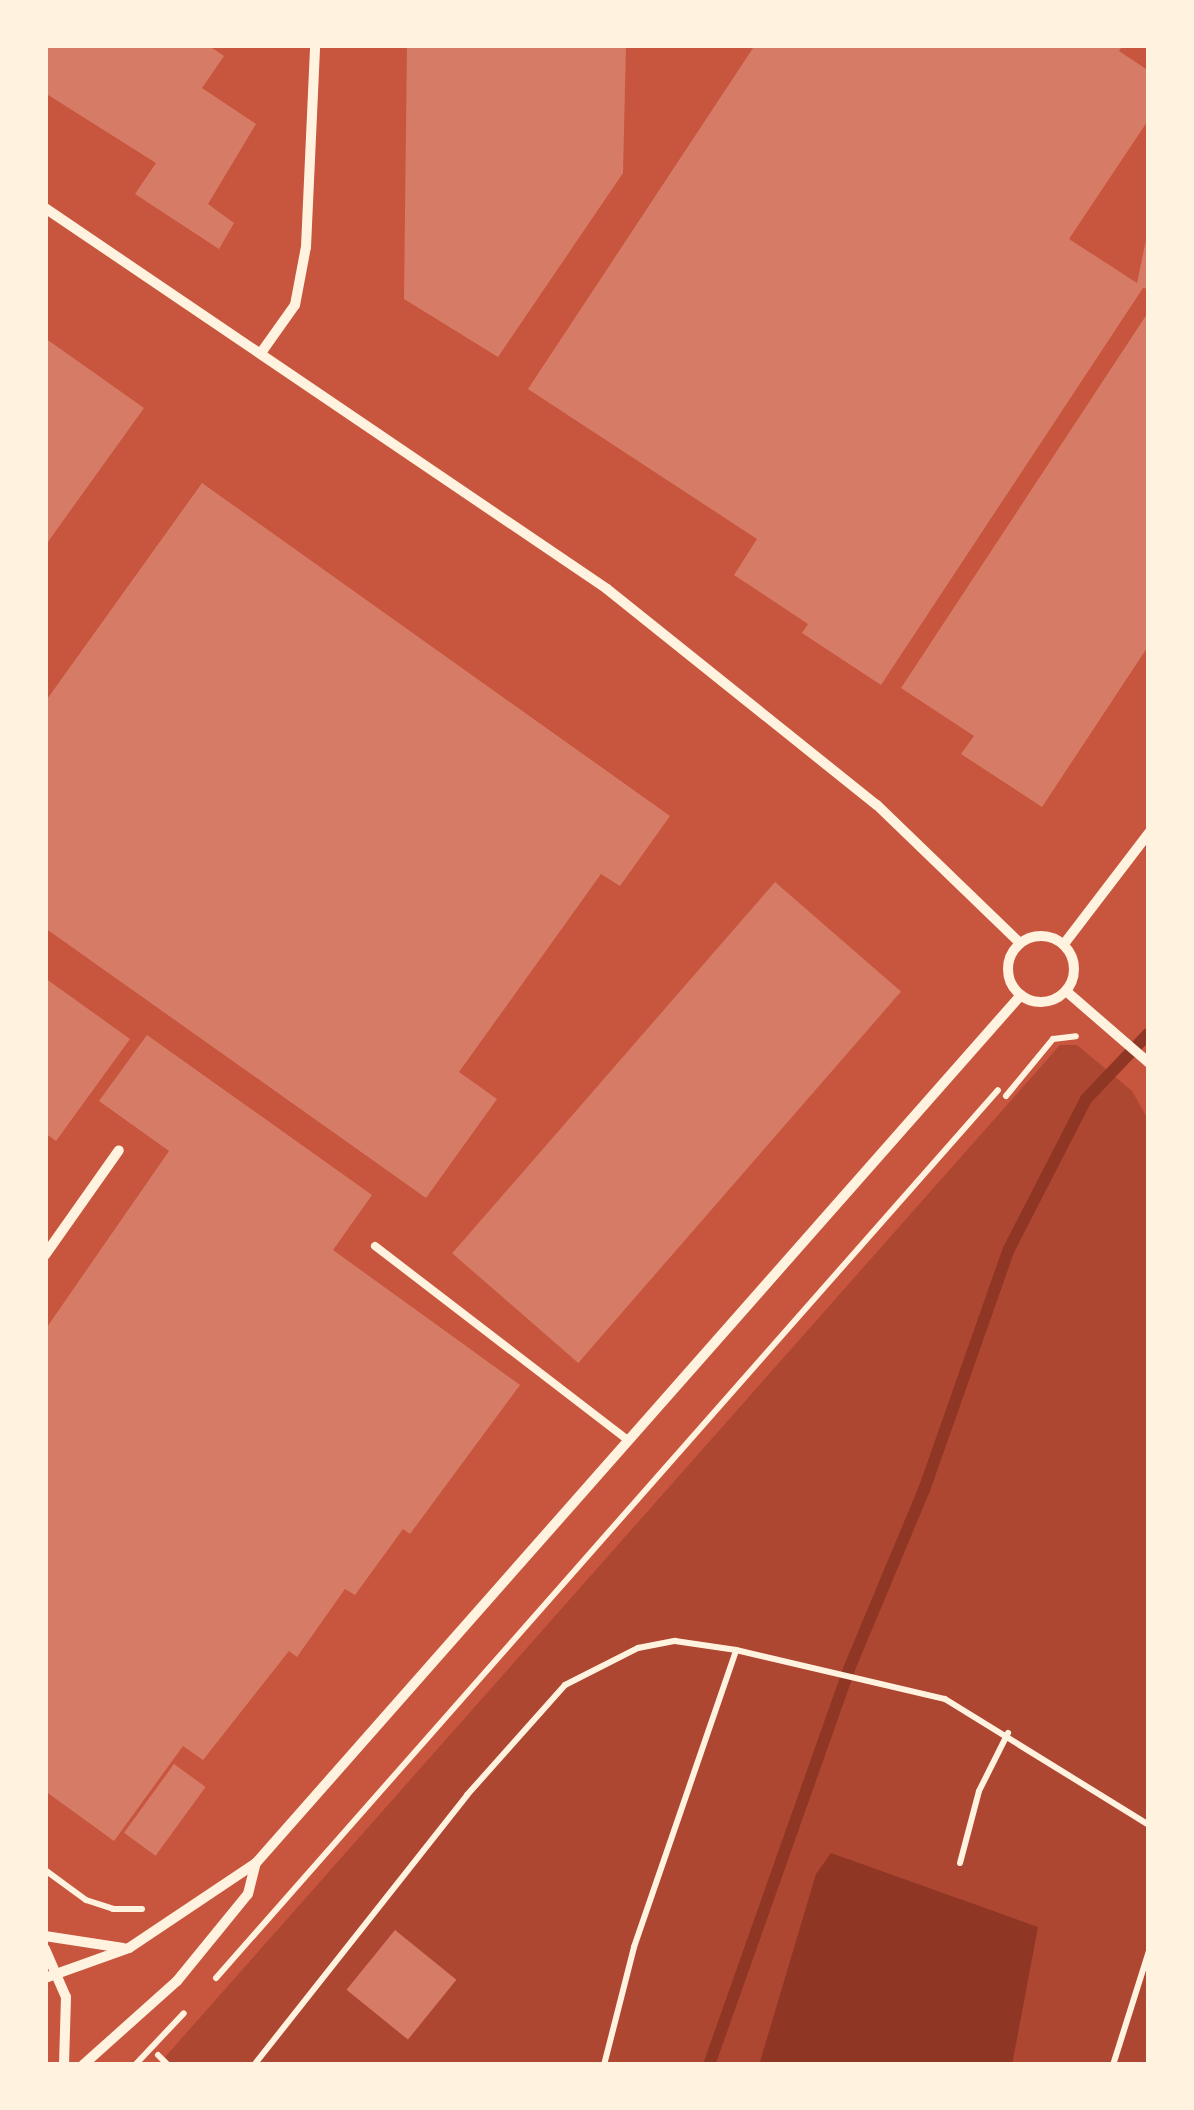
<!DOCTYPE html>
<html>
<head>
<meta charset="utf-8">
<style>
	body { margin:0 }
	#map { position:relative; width:1194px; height:2110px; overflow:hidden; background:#c8553d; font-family:"IBM Plex Sans",sans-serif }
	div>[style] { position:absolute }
	.green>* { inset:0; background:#ae4732 }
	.water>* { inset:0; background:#8f3625 }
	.stream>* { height:12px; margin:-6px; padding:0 6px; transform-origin:6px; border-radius:6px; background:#8f3625 }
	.building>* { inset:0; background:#d67c66; transform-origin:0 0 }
	.path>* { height:6px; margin:-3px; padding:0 3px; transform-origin:3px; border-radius:3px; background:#fff3e0 }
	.service>* { height:8px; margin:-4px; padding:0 4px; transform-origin:4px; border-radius:4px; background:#fff3e0 }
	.minor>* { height:10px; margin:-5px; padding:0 5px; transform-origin:5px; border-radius:5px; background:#fff3e0 }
	.minor>.ring { margin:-5px; padding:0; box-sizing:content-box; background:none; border:10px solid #fff3e0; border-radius:50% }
	span { translate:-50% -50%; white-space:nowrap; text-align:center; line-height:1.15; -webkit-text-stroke:8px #fff3e0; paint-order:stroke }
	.frame { position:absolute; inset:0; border:48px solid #fff3e0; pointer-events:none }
</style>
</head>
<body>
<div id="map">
	<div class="green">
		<i style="clip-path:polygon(1060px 1045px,1077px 1045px,1132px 1091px,1149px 1121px,1149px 2065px,158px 2065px)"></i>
	</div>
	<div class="water">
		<i style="clip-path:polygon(831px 1853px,1038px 1927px,1012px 2065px,759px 2065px,816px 1874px)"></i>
	</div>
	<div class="stream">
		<i style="left:709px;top:2065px;width:420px;rotate:-70.5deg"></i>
		<i style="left:849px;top:1669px;width:194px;rotate:-67.3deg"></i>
		<i style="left:924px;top:1490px;width:256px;rotate:-70.6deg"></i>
		<i style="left:1009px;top:1249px;width:169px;rotate:-62.8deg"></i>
		<i style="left:1086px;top:1099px;width:91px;rotate:-46.3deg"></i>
	</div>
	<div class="building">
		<i style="clip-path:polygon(45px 45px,208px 45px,224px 56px,202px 88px,256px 124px,208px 204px,234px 223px,219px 249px,135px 194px,156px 163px,45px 93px)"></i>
		<i style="clip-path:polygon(407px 45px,626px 45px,623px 173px,498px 357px,404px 299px)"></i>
		<i style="clip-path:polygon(755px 45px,1123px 45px,1119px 51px,1149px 71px,1149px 119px,1069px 239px,1137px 283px,1149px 226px,1149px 289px,1143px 288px,881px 685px,802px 633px,808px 624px,734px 575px,757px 539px,528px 389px)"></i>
		<i style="clip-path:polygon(1149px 311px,1149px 645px,1042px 807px,961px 754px,974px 736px,901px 688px)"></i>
		<i style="clip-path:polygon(45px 338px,144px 408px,45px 546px)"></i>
		<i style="clip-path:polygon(202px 483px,670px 816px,620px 886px,601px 874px,459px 1072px,497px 1099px,426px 1198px,45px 928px,45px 702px)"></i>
		<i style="left:775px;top:882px;width:167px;height:492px;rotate:41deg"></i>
		<i style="clip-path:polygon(45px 978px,130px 1039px,56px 1141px,45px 1133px)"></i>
		<i style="clip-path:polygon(147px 1035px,372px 1195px,333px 1250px,520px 1385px,410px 1534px,403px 1529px,355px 1595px,345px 1589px,297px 1657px,289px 1651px,203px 1760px,183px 1746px,114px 1841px,45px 1791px,45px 1330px,169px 1151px,99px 1101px)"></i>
		<i style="left:174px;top:1764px;width:39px;height:85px;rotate:36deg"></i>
		<i style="left:395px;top:1930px;width:79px;height:77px;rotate:39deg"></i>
	</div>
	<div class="path">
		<i style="left:1006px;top:1096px;width:74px;rotate:-50.5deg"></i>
		<i style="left:1053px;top:1039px;width:23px;rotate:-7deg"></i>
		<i style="left:960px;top:1863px;width:74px;rotate:-75.2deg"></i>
		<i style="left:979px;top:1791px;width:65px;rotate:-63.4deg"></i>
		<i style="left:45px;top:1870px;width:51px;rotate:36.2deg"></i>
		<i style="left:86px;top:1900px;width:28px;rotate:18deg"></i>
		<i style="left:113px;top:1909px;width:29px"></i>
		<i style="left:216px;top:1978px;width:1183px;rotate:-48.63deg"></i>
		<i style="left:158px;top:2055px;width:14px;rotate:45deg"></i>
		<i style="left:135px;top:2065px;width:71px;rotate:-46.7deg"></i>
		<i style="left:254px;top:2065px;width:344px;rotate:-51.7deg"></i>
		<i style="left:467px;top:1795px;width:147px;rotate:-48.3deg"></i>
		<i style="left:565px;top:1685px;width:82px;rotate:-26.9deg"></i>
		<i style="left:638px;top:1648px;width:38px;rotate:-11deg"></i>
		<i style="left:675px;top:1641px;width:62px;rotate:8.4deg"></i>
		<i style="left:736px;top:1650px;width:215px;rotate:13.2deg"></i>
		<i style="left:945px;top:1699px;width:240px;rotate:31.7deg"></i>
		<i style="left:604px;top:2065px;width:122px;rotate:-75.7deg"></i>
		<i style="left:634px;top:1947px;width:314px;rotate:-71deg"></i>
		<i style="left:1113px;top:2065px;width:120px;rotate:-72.5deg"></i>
	</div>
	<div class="service">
		<i style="left:375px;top:1246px;width:320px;rotate:37.5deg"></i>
	</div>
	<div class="minor">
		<i style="left:45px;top:208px;width:679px;rotate:34.13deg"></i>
		<i style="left:607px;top:589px;width:346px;rotate:38.7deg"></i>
		<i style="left:877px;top:805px;width:199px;rotate:44deg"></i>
		<i style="left:263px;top:350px;width:55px;rotate:-54.6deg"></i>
		<i style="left:295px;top:305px;width:59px;rotate:-79.3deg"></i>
		<i style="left:306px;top:247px;width:202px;rotate:-87.4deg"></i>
		<i class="ring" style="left:1008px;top:936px;width:56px;height:56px"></i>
		<i style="left:1064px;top:944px;width:140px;rotate:-52.6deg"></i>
		<i style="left:1066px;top:991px;width:110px;rotate:40.9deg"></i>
		<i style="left:45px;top:1255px;width:128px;rotate:-54.8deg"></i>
		<i style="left:45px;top:1936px;width:79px;rotate:8.7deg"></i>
		<i style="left:45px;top:1949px;width:52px;rotate:66.4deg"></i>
		<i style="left:66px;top:1997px;width:68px;rotate:91.7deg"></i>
		<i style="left:45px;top:1978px;width:89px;rotate:-19.7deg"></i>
		<i style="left:129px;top:1948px;width:153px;rotate:-33.8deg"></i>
		<i style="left:256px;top:1863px;width:1157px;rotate:-48.61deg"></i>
		<i style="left:83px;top:2065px;width:126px;rotate:-41.8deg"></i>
		<i style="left:177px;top:1981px;width:112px;rotate:-50.8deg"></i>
		<i style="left:248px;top:1894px;width:32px;rotate:-76deg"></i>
	</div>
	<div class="frame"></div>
</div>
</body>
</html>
